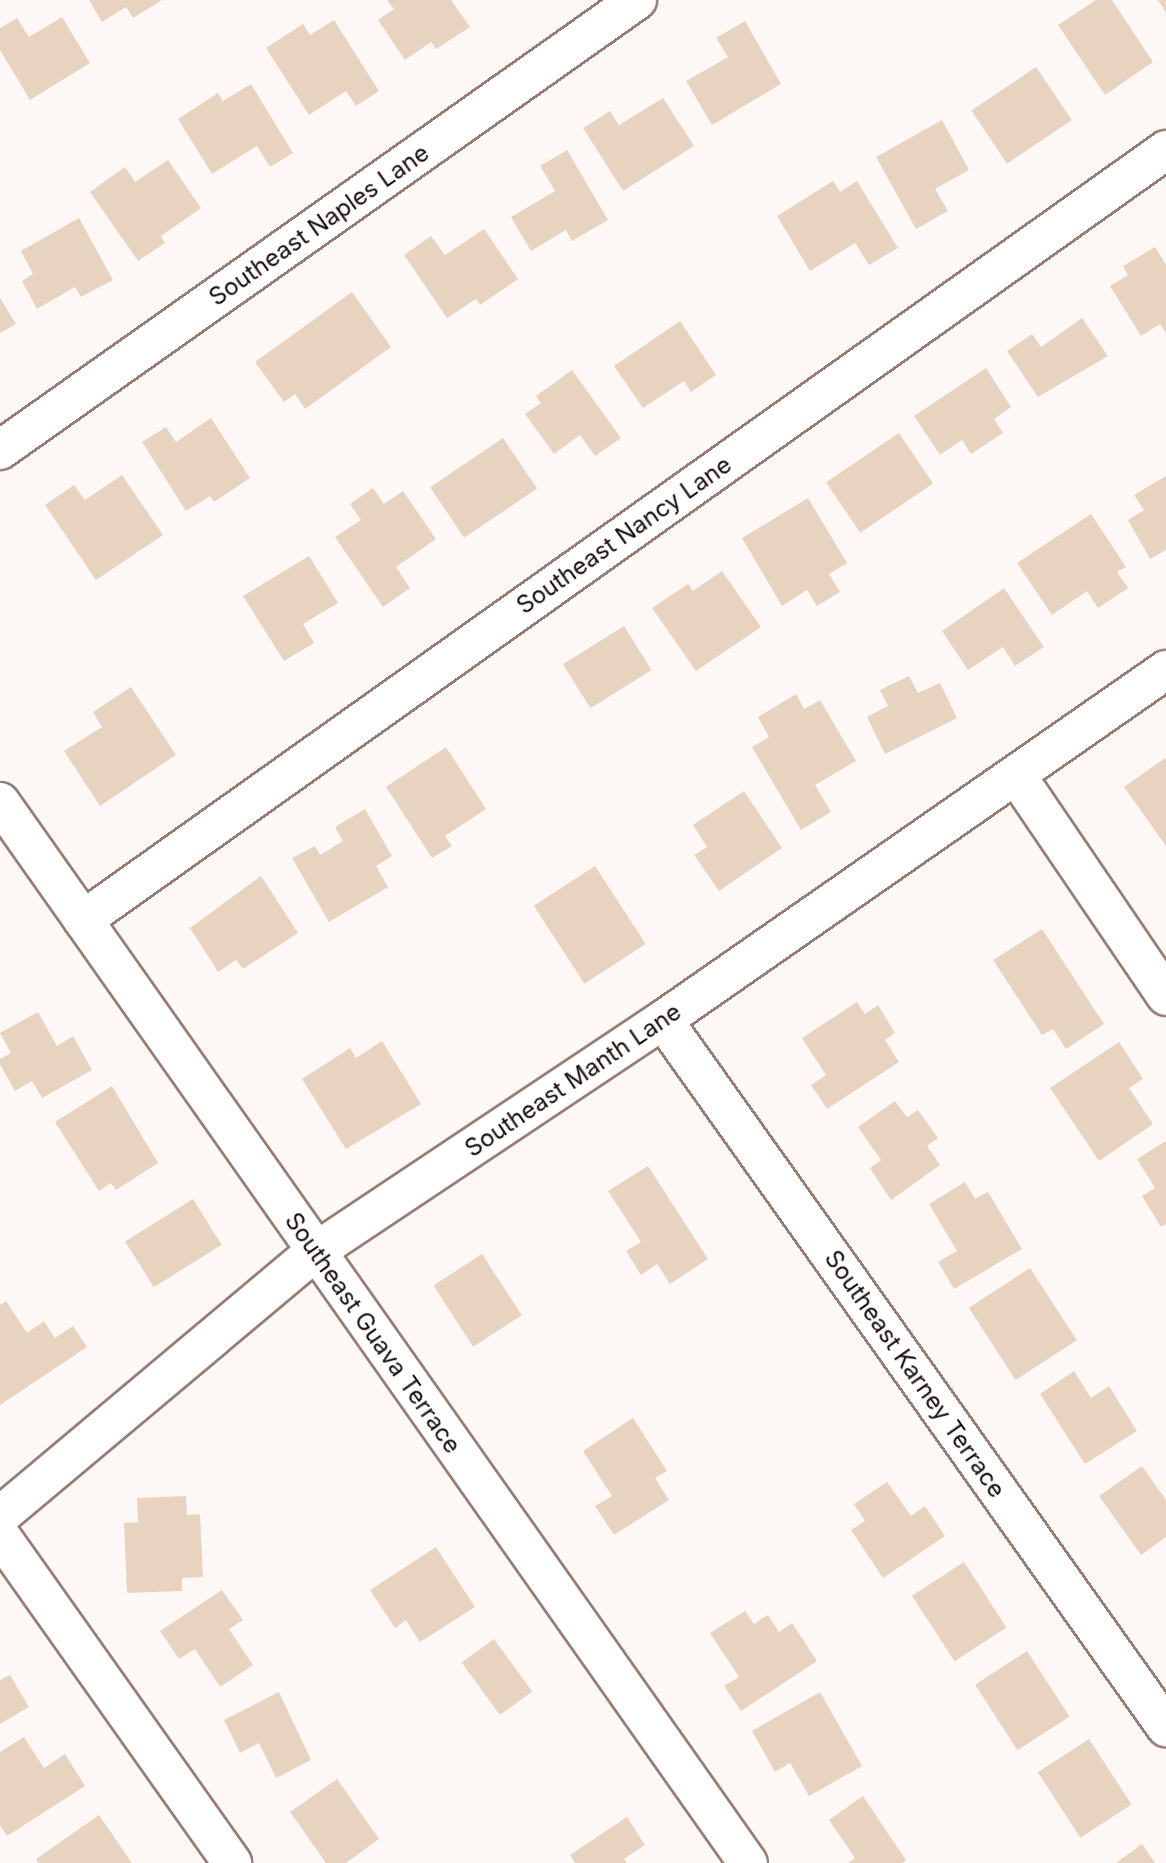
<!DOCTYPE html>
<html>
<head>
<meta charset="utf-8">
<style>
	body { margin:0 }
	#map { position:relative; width:1166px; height:1863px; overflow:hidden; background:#fdf8f6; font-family:Inter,sans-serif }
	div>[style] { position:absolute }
	.building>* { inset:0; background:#e8d3c1; transform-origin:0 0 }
	.roads { filter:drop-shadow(2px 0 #977e75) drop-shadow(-2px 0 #977e75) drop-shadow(0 2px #977e75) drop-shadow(0 -2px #977e75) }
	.minor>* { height:38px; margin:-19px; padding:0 19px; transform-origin:19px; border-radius:19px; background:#fff }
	span { translate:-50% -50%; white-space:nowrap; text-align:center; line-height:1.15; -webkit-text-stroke:6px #fff; paint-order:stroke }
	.street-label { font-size:24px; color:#150c09 }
</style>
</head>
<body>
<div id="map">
	<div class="building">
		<i style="clip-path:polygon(89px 0,162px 0,133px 18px,126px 7px,102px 22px)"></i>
		<i style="clip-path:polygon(387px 0,451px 0,470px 27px,436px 49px,431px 42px,405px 60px,378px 20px,394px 9px)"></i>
		<i style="clip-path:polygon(1096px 0,1112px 0,1153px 62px,1105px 95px,1058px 25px)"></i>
		<i style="clip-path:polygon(1158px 0,1166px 0,1166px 13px)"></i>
		<i style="clip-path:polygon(62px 17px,90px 63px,30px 100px,0 50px,0 28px,17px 18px,29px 37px)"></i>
		<i style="clip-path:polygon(334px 20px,379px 91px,356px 106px,346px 91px,309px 115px,266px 48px,303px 24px,310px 35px)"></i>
		<i style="clip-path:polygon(745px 21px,781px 84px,712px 125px,686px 81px,728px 57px,716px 38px)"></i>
		<i style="left:1036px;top:67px;width:64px;height:78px;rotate:56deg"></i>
		<i style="clip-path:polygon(251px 84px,293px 153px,270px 167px,257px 146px,212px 174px,178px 119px,218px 93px,223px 101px)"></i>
		<i style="clip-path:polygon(663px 98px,694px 146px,623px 191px,583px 128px,610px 111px,619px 125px)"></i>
		<i style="clip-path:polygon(942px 120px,969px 170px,935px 189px,948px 211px,916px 229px,876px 157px)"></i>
		<i style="clip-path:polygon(567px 150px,608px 220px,572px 241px,566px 230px,531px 251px,511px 217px,555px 191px,540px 166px)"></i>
		<i style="clip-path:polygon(168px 160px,201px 208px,161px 236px,165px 243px,138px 261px,90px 192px,125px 167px,135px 182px)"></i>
		<i style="clip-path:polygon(833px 181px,840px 192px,857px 181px,898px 248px,869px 265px,855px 243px,810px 271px,777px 216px)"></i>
		<i style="clip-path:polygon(79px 218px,113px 280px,81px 297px,75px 287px,37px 309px,22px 281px,33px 274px,21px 251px)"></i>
		<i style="clip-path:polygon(484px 229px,518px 279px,480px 305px,476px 299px,447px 318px,404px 255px,431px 236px,445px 255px)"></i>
		<i style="clip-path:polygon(1155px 247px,1166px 265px,1166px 333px,1160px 324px,1141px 336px,1110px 286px,1128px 275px,1123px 266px)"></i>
		<i style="clip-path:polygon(352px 292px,391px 347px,305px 409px,295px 394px,284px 402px,255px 362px)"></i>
		<i style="clip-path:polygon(0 298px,16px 324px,0 333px)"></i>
		<i style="clip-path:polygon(1082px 318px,1108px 356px,1038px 397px,1007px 351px,1032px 334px,1041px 347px)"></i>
		<i style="clip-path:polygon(680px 321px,716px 375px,691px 392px,684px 381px,643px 408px,614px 366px)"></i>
		<i style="clip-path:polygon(986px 368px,1011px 407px,994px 419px,1003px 433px,971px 454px,962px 440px,940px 455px,914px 416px)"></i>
		<i style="clip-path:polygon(572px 370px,621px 438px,595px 456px,580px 435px,554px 454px,525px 414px,541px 403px,536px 396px)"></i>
		<i style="clip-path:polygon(211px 418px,250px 478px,214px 502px,210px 496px,186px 511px,142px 442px,166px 427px,176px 442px)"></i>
		<i style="left:899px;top:433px;width:61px;height:88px;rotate:56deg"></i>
		<i style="left:503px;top:438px;width:61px;height:88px;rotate:56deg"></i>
		<i style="clip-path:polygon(122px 475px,163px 535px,96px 580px,45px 505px,74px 485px,85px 500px)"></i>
		<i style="clip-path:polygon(1166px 476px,1166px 550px,1150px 559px,1128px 520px,1144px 510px,1134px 495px)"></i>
		<i style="clip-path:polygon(373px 488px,384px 504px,403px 491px,436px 539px,396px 567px,410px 588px,383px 607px,335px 537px,361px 520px,350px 504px)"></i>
		<i style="clip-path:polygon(808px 498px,847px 563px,829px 574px,840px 592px,817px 606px,807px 590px,782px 606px,742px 538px)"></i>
		<i style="clip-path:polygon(1091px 514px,1126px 567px,1117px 572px,1128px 588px,1098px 608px,1087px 591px,1052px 615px,1017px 563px)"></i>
		<i style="clip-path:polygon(309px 556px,338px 603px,303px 624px,314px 643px,284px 661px,243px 596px)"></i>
		<i style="clip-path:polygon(722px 571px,761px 627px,696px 671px,652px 608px,688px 584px,693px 591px)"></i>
		<i style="clip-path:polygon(1004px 588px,1044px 647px,1015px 666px,1003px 647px,968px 670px,942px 631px)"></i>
		<i style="left:624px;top:626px;width:52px;height:72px;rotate:58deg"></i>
		<i style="clip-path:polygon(909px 676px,918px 693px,940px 683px,957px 718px,885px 754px,867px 717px,888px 706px,880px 690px)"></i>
		<i style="clip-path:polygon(131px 687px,176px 755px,100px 806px,64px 751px,102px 727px,93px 712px)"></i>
		<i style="clip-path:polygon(796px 694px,804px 709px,820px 700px,856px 761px,815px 785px,831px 812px,801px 830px,752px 747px,769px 737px,758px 717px)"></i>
		<i style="clip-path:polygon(446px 747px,486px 809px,445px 836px,452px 846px,432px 858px,386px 787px)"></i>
		<i style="clip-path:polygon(1165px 758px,1166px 760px,1166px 846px,1124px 787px)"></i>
		<i style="clip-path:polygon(744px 791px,782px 848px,719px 891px,694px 855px,707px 847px,693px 825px)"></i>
		<i style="clip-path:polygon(365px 809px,392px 856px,376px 866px,388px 887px,329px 922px,292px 858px,315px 846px,320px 855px,343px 841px,335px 827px)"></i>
		<i style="left:595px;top:866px;width:93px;height:73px;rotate:57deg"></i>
		<i style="clip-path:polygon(261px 876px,298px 933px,243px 969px,236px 960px,218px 972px,190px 928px)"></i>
		<i style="clip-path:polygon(1042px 929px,1104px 1024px,1066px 1049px,1053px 1029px,1042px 1035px,993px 960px)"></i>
		<i style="clip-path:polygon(857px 1002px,865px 1014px,878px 1005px,895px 1033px,885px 1040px,899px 1062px,827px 1109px,811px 1085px,826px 1075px,802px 1038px)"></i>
		<i style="clip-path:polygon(38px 1012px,57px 1046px,73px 1036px,92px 1070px,42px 1098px,32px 1081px,15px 1091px,0 1064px,0 1059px,11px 1053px,0 1033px)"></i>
		<i style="clip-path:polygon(382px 1041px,421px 1104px,346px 1149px,302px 1079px,350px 1048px,356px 1058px)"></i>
		<i style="clip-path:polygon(1119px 1042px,1143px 1079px,1129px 1088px,1153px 1124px,1099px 1161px,1050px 1088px)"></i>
		<i style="clip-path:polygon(112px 1086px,158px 1163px,116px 1190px,111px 1183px,99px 1191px,55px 1122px)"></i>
		<i style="clip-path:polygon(895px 1101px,907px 1117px,918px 1110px,938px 1138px,927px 1146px,940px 1165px,891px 1200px,870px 1168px,881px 1160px,858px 1127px)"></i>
		<i style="clip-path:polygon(1166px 1141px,1166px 1224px,1161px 1227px,1142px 1196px,1155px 1188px,1137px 1159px)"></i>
		<i style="clip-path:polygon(648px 1166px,708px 1259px,670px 1284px,657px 1264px,641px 1275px,626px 1251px,641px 1242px,608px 1191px)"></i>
		<i style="clip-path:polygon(965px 1182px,975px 1199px,988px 1192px,1022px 1249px,954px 1289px,938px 1262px,957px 1251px,929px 1204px)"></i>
		<i style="left:193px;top:1199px;width:54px;height:80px;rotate:58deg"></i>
		<i style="left:482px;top:1254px;width:73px;height:58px;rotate:57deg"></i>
		<i style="left:1030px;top:1268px;width:86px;height:73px;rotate:57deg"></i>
		<i style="clip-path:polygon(6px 1301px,27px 1333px,44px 1321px,55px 1338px,73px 1326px,87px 1347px,0 1405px,0 1305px)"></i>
		<i style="clip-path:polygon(1074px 1371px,1091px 1398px,1109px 1386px,1137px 1431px,1085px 1464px,1040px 1394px)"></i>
		<i style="clip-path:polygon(633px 1418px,667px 1471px,655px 1478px,669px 1500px,614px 1535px,595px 1506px,612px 1496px,583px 1451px)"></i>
		<i style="clip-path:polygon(1142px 1466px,1166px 1500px,1166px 1537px,1141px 1555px,1099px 1496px)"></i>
		<i style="clip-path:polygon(887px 1482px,911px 1516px,925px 1506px,945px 1536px,883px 1578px,851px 1530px,865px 1521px,854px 1504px)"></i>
		<i style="clip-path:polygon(186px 1496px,187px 1515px,200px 1514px,203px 1577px,182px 1578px,182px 1591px,127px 1593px,124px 1523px,138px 1522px,137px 1498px)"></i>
		<i style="clip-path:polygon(436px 1547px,475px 1607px,420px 1642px,406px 1620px,395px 1628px,370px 1590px)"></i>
		<i style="left:964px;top:1562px;width:78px;height:62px;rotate:57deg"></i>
		<i style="clip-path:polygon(222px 1590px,243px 1620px,229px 1629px,253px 1665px,220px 1687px,195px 1649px,179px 1659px,160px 1631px)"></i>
		<i style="clip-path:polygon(745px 1611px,754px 1624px,768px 1615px,779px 1632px,792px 1623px,817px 1661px,741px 1711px,724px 1686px,739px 1677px,710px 1633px)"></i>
		<i style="left:494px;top:1639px;width:65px;height:40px;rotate:54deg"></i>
		<i style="left:1027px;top:1651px;width:78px;height:62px;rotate:57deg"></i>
		<i style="clip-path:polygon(10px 1675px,29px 1707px,0 1724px,0 1680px)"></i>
		<i style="clip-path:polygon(279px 1692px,311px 1760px,276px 1778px,259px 1743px,240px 1753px,224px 1720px)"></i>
		<i style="clip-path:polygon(820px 1692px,862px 1766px,809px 1796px,790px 1763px,775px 1772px,752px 1731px)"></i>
		<i style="clip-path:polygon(24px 1737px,44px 1768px,65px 1754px,85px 1786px,7px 1836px,0 1825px,0 1752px)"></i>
		<i style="left:1089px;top:1739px;width:78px;height:61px;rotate:57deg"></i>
		<i style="clip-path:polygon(337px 1779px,379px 1839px,346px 1863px,326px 1863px,290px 1812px)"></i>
		<i style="clip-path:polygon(863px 1796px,906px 1860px,902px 1863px,848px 1863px,855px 1858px,829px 1820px)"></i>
		<i style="clip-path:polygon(99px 1815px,132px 1863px,38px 1863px,36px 1859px)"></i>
		<i style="clip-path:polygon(627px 1817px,645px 1845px,624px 1859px,627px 1863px,575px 1863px,570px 1855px)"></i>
		<i style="clip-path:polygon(1142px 1844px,1155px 1863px,1116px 1863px)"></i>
	</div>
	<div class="roads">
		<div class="minor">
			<i style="left:0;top:450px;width:780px;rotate:-35.24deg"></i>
			<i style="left:1016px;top:775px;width:267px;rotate:55.8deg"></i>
			<i style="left:0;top:802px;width:1298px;rotate:54.82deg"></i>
			<i style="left:83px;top:920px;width:1329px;rotate:-35.41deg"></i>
			<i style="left:663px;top:1020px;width:868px;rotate:54.57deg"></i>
			<i style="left:0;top:1516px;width:411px;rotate:-40deg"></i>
			<i style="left:315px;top:1252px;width:418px;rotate:-33.7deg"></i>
			<i style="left:663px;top:1020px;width:613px;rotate:-34.83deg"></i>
			<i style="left:0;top:1535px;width:402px;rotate:54.7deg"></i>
		</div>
	</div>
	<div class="street-label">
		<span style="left:319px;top:225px;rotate:-35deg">Southeast Naples Lane</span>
		<span style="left:624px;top:535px;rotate:-35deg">Southeast Nancy Lane</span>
		<span style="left:573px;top:1080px;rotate:-34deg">Southeast Manth Lane</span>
		<span style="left:373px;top:1333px;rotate:55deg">Southeast Guava Terrace</span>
		<span style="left:915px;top:1374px;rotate:55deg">Southeast Karney Terrace</span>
	</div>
</div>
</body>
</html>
